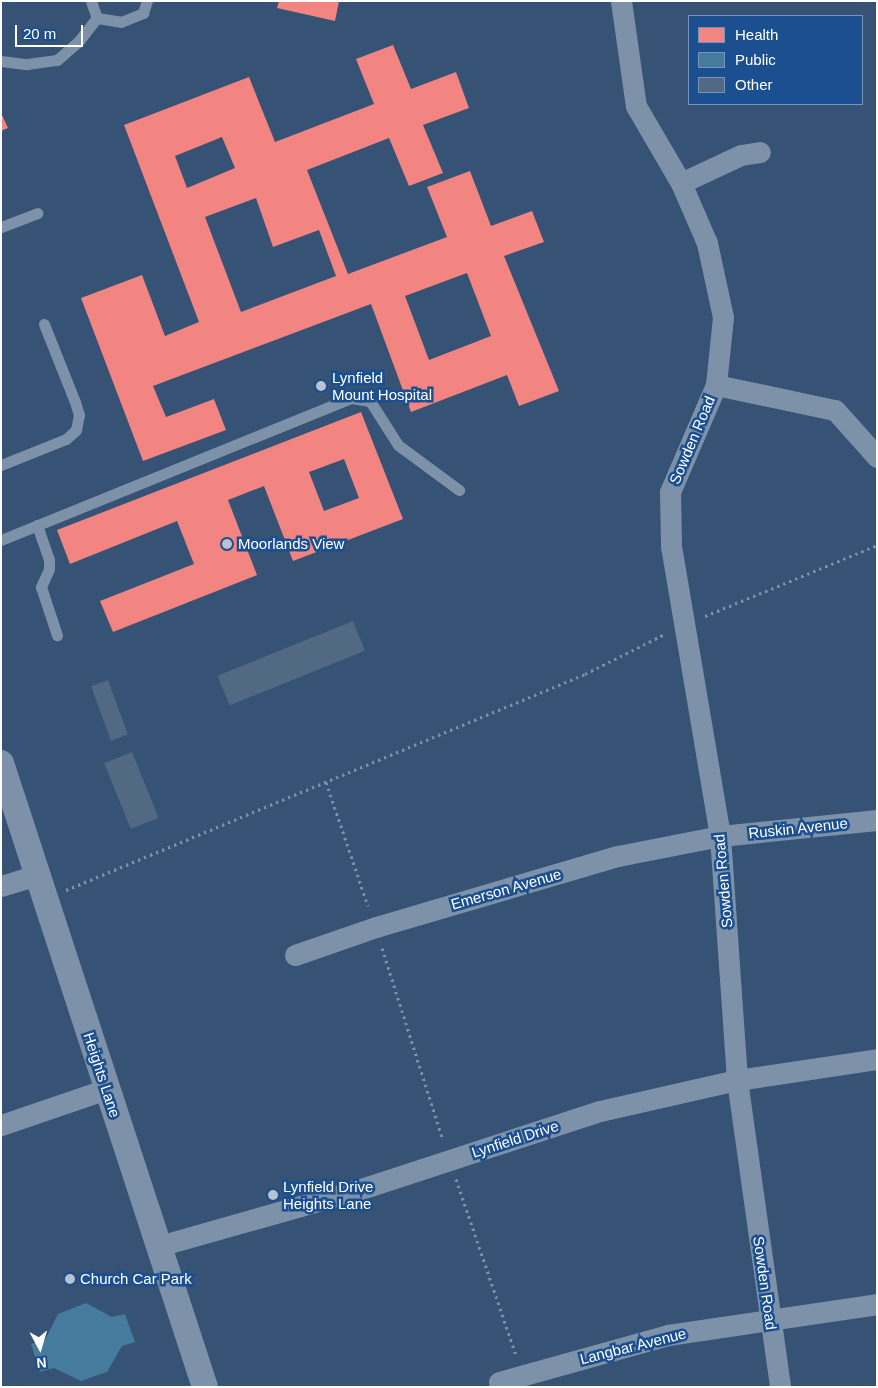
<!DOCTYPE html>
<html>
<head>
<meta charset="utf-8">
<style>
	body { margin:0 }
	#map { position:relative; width:878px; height:1388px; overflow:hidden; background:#365274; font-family:Helvetica,sans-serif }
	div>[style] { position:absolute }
	.health>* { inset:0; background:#f28482 }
	.public>* { inset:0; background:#457b9d }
	.building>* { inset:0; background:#526984; transform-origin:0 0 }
	.path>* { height:3px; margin-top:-1.5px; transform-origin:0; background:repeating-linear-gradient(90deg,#7d92a8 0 2.5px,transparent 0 6.5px) }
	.service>* { height:11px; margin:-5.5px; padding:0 5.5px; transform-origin:5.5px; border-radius:5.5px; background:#7d92a8 }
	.minor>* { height:21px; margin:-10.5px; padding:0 10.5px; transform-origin:10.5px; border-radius:10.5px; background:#7d92a8 }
	.tertiary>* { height:26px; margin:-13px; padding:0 13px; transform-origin:13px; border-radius:13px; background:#7d92a8 }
	.dots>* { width:14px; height:14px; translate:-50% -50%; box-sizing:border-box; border:2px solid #1b4f8f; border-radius:50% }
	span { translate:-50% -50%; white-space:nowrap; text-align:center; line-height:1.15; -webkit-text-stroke:5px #1b4f8f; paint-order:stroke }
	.poi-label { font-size:15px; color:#fff }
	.left { translate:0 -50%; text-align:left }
	.street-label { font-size:15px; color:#fff }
	.frame { position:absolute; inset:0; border:2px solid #fff; pointer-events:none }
	.legend { position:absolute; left:688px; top:15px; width:175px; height:90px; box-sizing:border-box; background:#1b4f8f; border:1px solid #7695bc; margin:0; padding:6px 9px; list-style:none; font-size:15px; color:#fff }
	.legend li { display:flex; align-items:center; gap:10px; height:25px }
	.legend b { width:25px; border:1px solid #7695bc }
	.north { position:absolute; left:15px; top:1323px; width:50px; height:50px; -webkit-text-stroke:4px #1b4f8f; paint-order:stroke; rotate:174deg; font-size:14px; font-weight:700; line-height:20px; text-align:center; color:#fff }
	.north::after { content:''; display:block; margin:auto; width:18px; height:22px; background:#fff; clip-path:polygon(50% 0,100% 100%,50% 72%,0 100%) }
	.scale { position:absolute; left:15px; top:25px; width:68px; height:22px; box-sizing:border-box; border:2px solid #fff; border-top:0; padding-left:6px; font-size:15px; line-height:18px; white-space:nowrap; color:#fff; -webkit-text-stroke:4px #1b4f8f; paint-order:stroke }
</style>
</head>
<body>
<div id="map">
	<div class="health">
		<i style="clip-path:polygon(279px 1px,339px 1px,335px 21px,277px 8px)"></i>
		<i style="clip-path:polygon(evenodd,393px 45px,411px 89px,456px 72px,469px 108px,423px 125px,443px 173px,409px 186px,389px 138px,307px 170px,348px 274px,447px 237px,427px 187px,470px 171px,491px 226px,532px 211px,544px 242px,504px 256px,559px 391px,519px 406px,507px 375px,411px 412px,371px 304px,153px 386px,166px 417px,214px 399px,226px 430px,143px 461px,81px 298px,142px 275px,165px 336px,199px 322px,124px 125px,249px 77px,275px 142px,374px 104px,356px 59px,393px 45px,222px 137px,235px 168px,187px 188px,175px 156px,222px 137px,393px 45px,256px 198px,273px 247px,319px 230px,336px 276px,241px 312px,205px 217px,256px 198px,393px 45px,467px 273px,491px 336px,429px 360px,405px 296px,467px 273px)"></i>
		<i style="clip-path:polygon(1px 113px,8px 128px,1px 131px)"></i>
		<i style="clip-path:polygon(evenodd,361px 412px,403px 519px,293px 561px,264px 486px,228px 500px,257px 575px,113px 632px,100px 601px,194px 564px,177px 521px,70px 564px,57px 530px,361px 412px,344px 459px,359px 498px,324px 511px,309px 472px,344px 459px)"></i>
	</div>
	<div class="public">
		<i style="clip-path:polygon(86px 1303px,112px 1317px,125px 1314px,135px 1342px,122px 1346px,107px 1372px,81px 1381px,54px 1368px,40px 1372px,31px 1344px,45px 1340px,58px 1314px)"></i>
	</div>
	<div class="building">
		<i style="left:353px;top:621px;width:32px;height:146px;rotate:68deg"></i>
		<i style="left:108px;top:680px;width:58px;height:18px;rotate:70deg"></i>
		<i style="left:132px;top:752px;width:71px;height:30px;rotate:68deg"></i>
	</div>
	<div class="path">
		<i style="left:705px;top:616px;width:186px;rotate:-22.4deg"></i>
		<i style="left:326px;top:782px;width:131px;rotate:71.3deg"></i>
		<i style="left:66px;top:890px;width:562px;rotate:-22.6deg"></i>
		<i style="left:585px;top:674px;width:89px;rotate:-26.6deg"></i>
		<i style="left:382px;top:948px;width:201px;rotate:72.4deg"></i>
		<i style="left:456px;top:1179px;width:186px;rotate:71.2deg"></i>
	</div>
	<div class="service">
		<i style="left:91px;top:1px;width:18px;rotate:71deg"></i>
		<i style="left:97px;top:18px;width:24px;rotate:9deg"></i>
		<i style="left:121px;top:22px;width:24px;rotate:-22deg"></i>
		<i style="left:143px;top:13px;width:13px;rotate:-72deg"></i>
		<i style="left:1px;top:61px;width:26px;rotate:7deg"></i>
		<i style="left:27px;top:64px;width:30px;rotate:-8deg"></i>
		<i style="left:57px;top:60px;width:28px;rotate:-41deg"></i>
		<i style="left:78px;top:42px;width:31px;rotate:-52deg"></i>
		<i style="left:1px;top:227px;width:39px;rotate:-21deg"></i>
		<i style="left:1px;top:465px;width:70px;rotate:-21.8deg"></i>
		<i style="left:66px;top:439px;width:13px;rotate:-42deg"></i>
		<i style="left:76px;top:430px;width:15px;rotate:-79deg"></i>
		<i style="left:79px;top:415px;width:14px;rotate:-107deg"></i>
		<i style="left:75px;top:402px;width:84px;rotate:-111.7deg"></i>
		<i style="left:37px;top:525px;width:37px;rotate:71deg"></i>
		<i style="left:49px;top:560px;width:9px;rotate:90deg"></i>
		<i style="left:49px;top:569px;width:20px;rotate:114deg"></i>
		<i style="left:41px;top:587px;width:51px;rotate:71.6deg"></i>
		<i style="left:1px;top:540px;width:378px;rotate:-22.1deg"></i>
		<i style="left:351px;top:398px;width:19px;rotate:9deg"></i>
		<i style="left:370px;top:401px;width:52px;rotate:57.5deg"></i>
		<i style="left:398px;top:445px;width:76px;rotate:36.4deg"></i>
	</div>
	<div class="minor">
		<i style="left:621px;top:1px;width:106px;rotate:81.9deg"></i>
		<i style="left:636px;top:106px;width:89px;rotate:59.7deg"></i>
		<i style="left:681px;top:183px;width:65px;rotate:66.6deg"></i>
		<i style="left:707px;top:243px;width:76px;rotate:77.8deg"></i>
		<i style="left:723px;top:317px;width:68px;rotate:95.9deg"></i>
		<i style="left:716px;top:385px;width:116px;rotate:113.3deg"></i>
		<i style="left:670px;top:492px;width:54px;rotate:88.9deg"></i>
		<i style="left:671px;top:546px;width:294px;rotate:80.4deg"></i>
		<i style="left:720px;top:836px;width:245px;rotate:86deg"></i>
		<i style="left:737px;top:1080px;width:310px;rotate:82deg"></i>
		<i style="left:681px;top:183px;width:66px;rotate:-25deg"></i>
		<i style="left:741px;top:155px;width:19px;rotate:-9deg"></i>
		<i style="left:716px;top:385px;width:122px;rotate:11.9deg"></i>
		<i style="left:835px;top:410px;width:63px;rotate:48.2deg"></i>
		<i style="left:1px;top:886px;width:39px;rotate:-17deg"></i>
		<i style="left:295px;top:955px;width:86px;rotate:-19.1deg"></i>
		<i style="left:376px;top:927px;width:252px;rotate:-16.4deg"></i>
		<i style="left:618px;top:856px;width:104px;rotate:-11.1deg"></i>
		<i style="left:720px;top:836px;width:158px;rotate:-5.8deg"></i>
		<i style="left:1px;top:1125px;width:112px;rotate:-18.8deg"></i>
		<i style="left:159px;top:1246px;width:210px;rotate:-15.8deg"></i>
		<i style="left:361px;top:1189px;width:251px;rotate:-18.1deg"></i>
		<i style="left:600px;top:1111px;width:140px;rotate:-12.8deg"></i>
		<i style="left:737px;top:1080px;width:142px;rotate:-8.5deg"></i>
		<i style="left:499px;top:1382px;width:175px;rotate:-15.5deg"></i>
		<i style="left:668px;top:1335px;width:211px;rotate:-8.4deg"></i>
	</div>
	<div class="tertiary">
		<i style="left:1px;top:763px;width:656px;rotate:71.9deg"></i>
	</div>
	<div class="dots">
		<i style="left:321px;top:386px;background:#b9c2ce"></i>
		<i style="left:227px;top:544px;background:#b9c2ce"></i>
		<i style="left:273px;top:1195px;background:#b9c2ce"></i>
		<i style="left:70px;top:1279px;background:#b9c2ce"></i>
	</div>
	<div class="poi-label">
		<span class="left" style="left:332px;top:386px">Lynfield<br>Mount Hospital</span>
		<span class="left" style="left:238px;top:544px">Moorlands View</span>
		<span class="left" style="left:283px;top:1195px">Lynfield Drive<br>Heights Lane</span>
		<span class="left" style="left:80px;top:1279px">Church Car Park</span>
	</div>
	<div class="street-label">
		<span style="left:692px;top:440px;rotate:-67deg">Sowden Road</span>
		<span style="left:798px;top:828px;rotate:-6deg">Ruskin Avenue</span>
		<span style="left:723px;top:881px;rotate:-95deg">Sowden Road</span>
		<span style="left:506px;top:889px;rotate:-16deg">Emerson Avenue</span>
		<span style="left:102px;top:1075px;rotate:72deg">Heights Lane</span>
		<span style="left:515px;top:1139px;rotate:-18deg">Lynfield Drive</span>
		<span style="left:765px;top:1283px;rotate:82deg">Sowden Road</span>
		<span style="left:633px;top:1346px;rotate:-14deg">Langbar Avenue</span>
	</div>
	<div class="frame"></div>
	<ul class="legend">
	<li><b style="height:14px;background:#f28482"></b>Health</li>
	<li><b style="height:14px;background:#457b9d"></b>Public</li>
	<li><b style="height:14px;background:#526984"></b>Other</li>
	</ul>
	<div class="north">N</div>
	<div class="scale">20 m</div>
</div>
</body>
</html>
